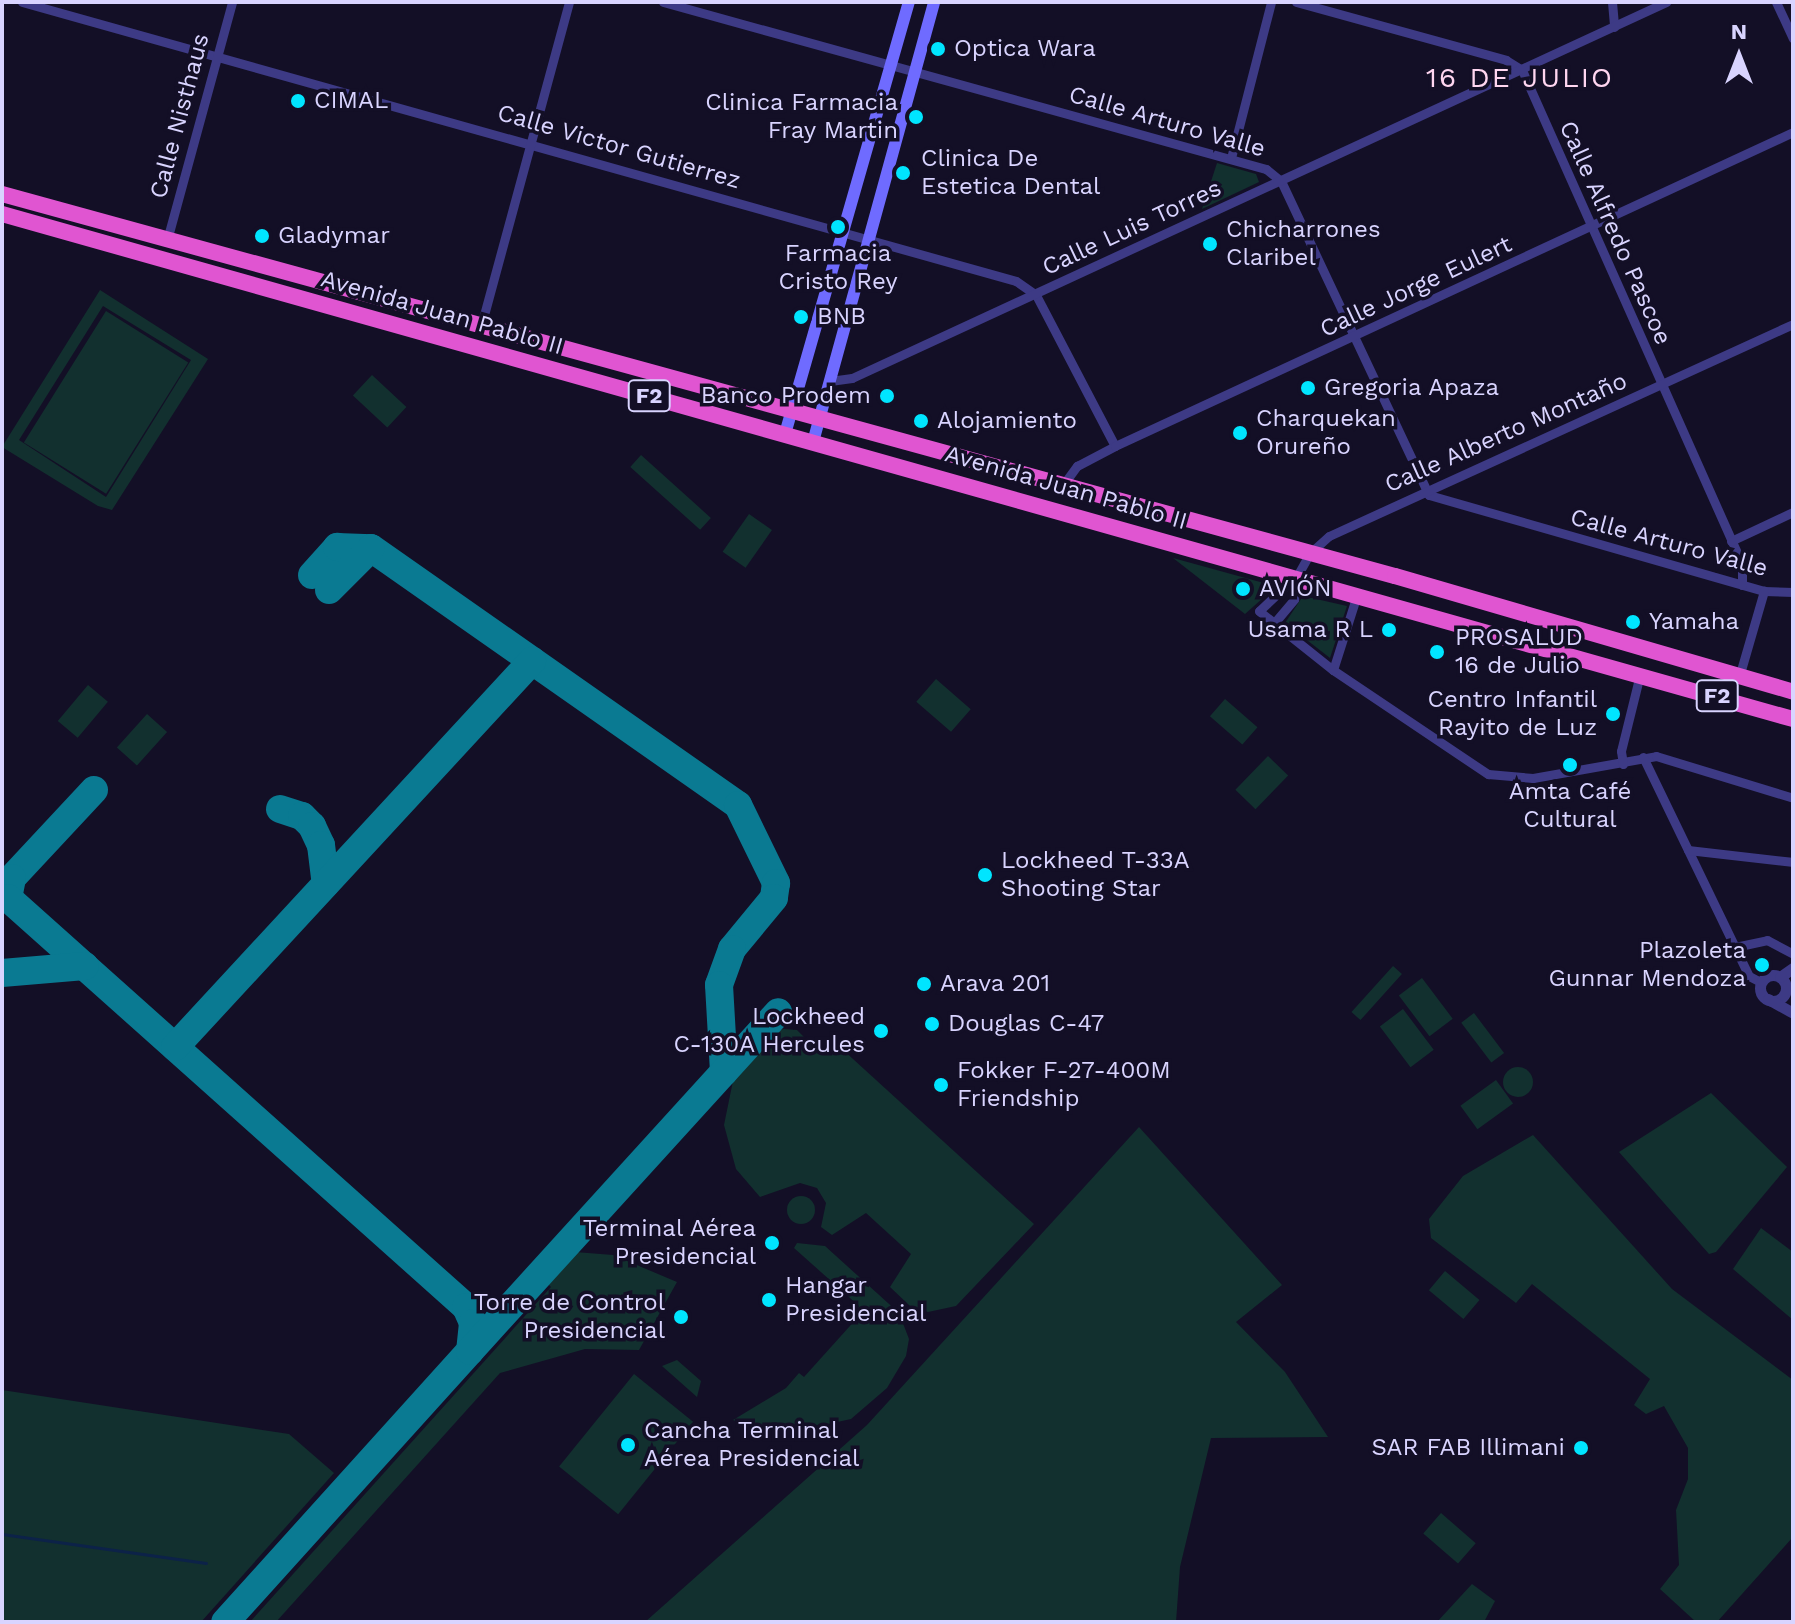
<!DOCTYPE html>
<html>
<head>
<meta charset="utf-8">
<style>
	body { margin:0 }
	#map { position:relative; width:1795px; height:1624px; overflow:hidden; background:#130f26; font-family:"Work Sans",sans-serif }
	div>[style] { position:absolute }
	.green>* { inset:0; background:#12302f; transform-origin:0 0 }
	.round { border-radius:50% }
	.stream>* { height:3px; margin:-1.5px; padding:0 1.5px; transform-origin:1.5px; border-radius:1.5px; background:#0c2248 }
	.taxiway>* { height:28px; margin:-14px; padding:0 14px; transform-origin:14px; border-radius:14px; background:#0a7a92 }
	.minor>* { height:9px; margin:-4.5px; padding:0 4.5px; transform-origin:4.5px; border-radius:4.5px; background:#3d3a85 }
	.tertiary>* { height:11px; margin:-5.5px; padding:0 5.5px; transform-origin:5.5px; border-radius:5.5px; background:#3d3a85 }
	.tertiary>.ring { margin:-5.5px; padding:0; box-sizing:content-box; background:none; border:11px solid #3d3a85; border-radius:50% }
	.secondary>* { height:12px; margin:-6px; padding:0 6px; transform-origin:6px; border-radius:6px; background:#6f6bff }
	.trunk>* { height:16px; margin:-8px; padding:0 8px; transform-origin:8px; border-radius:8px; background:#e055d1 }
	.dots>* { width:22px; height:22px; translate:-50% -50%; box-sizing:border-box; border:4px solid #130f26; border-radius:50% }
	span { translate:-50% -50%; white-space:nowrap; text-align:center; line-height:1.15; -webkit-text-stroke:7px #130f26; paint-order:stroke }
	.shield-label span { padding:2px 6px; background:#130f26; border:2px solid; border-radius:6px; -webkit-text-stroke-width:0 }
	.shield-label { font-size:22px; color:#d9d4ff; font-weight:700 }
	.poi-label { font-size:24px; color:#d9d4ff }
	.left { translate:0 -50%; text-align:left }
	.right { translate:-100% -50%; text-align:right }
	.street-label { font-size:24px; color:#d9d4ff }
	.quarter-label { font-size:28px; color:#ffd6f0; letter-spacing:2px }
	.frame { position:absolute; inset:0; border:4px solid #d9d4ff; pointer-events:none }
	.north { position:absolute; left:1699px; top:16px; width:80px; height:80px; -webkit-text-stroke:6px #130f26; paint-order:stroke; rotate:0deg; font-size:22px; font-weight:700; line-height:32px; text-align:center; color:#d9d4ff }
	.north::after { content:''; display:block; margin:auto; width:28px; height:36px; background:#d9d4ff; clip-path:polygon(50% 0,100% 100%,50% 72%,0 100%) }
</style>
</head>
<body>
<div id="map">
	<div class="green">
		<i style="clip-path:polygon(1217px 163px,1256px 174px,1259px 182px,1202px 209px)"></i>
		<i style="clip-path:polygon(evenodd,100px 290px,208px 359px,112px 510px,98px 506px,2px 447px,100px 290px,103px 306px,191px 360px,106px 497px,19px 440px,103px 306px)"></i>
		<i style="left:106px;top:311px;width:97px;height:155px;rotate:32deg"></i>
		<i style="left:372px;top:375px;width:47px;height:28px;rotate:43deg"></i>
		<i style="left:641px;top:455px;width:94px;height:16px;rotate:42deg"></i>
		<i style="left:749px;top:514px;width:28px;height:46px;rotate:35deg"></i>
		<i style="clip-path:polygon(1173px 558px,1271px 585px,1273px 589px,1245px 614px)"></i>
		<i style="clip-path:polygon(1303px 596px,1347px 606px,1330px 658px,1285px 623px)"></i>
		<i style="left:936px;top:679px;width:46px;height:30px;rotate:41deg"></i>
		<i style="left:88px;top:685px;width:26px;height:47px;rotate:40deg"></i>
		<i style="left:1225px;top:699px;width:43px;height:23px;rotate:41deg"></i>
		<i style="left:147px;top:714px;width:27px;height:45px;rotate:42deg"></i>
		<i style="left:1268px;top:756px;width:28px;height:47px;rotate:44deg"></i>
		<i style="left:1393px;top:966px;width:12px;height:62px;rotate:42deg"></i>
		<i style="left:1422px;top:978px;width:51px;height:29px;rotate:53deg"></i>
		<i style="left:1403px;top:1009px;width:51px;height:29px;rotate:53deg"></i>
		<i style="left:1474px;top:1013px;width:50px;height:16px;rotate:53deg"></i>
		<i style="clip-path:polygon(784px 1029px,797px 1030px,807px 1040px,830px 1038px,1034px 1224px,956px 1306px,928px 1312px,910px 1306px,890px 1287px,911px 1254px,866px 1213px,832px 1235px,821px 1227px,826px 1203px,817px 1188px,800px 1183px,760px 1197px,736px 1169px,724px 1125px,734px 1076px,772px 1032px)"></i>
		<i class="round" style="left:1503px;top:1067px;width:30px;height:30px"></i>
		<i style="left:1496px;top:1080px;width:29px;height:44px;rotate:54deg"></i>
		<i style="clip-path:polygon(1711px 1093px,1787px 1167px,1716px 1252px,1709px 1254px,1619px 1152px)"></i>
		<i style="clip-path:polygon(1139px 1127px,1282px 1285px,1236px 1322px,1285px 1372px,1328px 1437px,1211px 1438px,1180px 1567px,1176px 1622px,645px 1622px,867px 1425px)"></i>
		<i style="clip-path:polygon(1533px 1135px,1672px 1289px,1793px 1380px,1793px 1537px,1717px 1622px,1696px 1622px,1660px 1589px,1679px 1565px,1676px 1510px,1688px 1479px,1688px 1448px,1664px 1406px,1646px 1414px,1634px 1405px,1650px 1379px,1532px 1284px,1516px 1303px,1431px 1238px,1429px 1219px,1463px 1176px)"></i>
		<i class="round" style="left:787px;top:1196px;width:28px;height:28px"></i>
		<i style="clip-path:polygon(1761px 1228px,1793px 1252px,1793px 1320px,1733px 1269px)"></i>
		<i style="clip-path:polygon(797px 1243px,825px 1246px,899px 1313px,909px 1339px,906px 1356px,887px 1388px,851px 1419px,810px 1428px,748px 1426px,733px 1420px,786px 1388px,799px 1373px,804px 1377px,858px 1317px,854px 1313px,859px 1306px,794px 1248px)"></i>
		<i style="clip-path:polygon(575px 1252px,613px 1255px,677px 1282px,639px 1350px,585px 1349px,500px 1373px,276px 1622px,250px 1622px,551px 1287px,547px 1283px)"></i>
		<i style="left:1445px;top:1271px;width:45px;height:25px;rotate:40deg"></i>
		<i style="clip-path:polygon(677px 1360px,701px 1381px,697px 1397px,662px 1366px)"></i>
		<i style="left:634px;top:1374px;width:76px;height:119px;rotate:39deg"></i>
		<i style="clip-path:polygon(2px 1390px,289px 1434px,334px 1473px,201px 1622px,2px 1622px)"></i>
		<i style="left:1441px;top:1513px;width:46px;height:27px;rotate:41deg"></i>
		<i style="clip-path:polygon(1472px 1584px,1495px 1601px,1484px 1622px,1437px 1622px)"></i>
	</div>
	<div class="stream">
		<i style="left:2px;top:1534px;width:206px;rotate:8.1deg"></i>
	</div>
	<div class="taxiway">
		<i style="left:312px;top:575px;width:38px;rotate:-48deg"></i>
		<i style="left:337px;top:547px;width:34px;rotate:2deg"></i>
		<i style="left:371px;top:548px;width:448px;rotate:35deg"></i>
		<i style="left:738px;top:805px;width:87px;rotate:64deg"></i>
		<i style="left:776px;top:883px;width:15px;rotate:98deg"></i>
		<i style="left:774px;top:898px;width:66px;rotate:129.5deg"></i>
		<i style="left:732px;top:949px;width:38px;rotate:110deg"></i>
		<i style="left:719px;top:985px;width:87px;rotate:86.7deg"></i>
		<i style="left:329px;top:590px;width:59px;rotate:-45deg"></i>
		<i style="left:94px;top:790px;width:120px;rotate:133deg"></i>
		<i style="left:12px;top:878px;width:20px;rotate:101deg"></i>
		<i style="left:8px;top:898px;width:614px;rotate:41.77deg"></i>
		<i style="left:466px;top:1307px;width:17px;rotate:66deg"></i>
		<i style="left:473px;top:1323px;width:28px;rotate:96deg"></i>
		<i style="left:470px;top:1351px;width:365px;rotate:132.1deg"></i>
		<i style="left:280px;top:809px;width:23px;rotate:18deg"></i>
		<i style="left:302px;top:816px;width:14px;rotate:45deg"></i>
		<i style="left:312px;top:826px;width:21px;rotate:65deg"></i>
		<i style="left:321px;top:845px;width:39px;rotate:83deg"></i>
		<i style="left:2px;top:973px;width:83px;rotate:-4.8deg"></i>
		<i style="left:175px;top:1047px;width:526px;rotate:-47.24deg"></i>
		<i style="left:470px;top:1351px;width:458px;rotate:-47.7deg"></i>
	</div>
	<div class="minor">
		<i style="left:22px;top:2px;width:1032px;rotate:15.68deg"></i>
		<i style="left:1016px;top:281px;width:24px;rotate:35deg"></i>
		<i style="left:1036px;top:295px;width:170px;rotate:62.4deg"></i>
		<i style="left:663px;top:2px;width:626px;rotate:15.48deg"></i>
		<i style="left:1266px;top:169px;width:19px;rotate:39deg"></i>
		<i style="left:1281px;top:181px;width:347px;rotate:64.8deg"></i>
		<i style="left:1429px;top:495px;width:348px;rotate:16deg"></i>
		<i style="left:1764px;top:591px;width:29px;rotate:2deg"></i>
		<i style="left:1296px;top:2px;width:218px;rotate:15.4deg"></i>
		<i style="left:1506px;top:60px;width:19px;rotate:32deg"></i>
		<i style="left:1522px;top:70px;width:541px;rotate:65.99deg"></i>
		<i style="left:1742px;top:564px;width:21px;rotate:90deg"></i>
		<i style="left:1612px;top:2px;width:25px;rotate:85deg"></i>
		<i style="left:1776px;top:2px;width:40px;rotate:65deg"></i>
		<i style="left:1231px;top:158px;width:161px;rotate:-75.6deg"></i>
		<i style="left:167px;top:240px;width:247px;rotate:-74.7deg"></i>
		<i style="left:481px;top:326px;width:336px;rotate:-74.8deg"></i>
		<i style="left:830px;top:381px;width:22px;rotate:-8deg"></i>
		<i style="left:852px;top:378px;width:897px;rotate:-24.79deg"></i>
		<i style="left:1063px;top:485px;width:24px;rotate:-54deg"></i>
		<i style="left:1077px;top:466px;width:43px;rotate:-27.8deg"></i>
		<i style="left:1115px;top:446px;width:747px;rotate:-24.85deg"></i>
		<i style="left:1731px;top:541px;width:68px;rotate:-25.1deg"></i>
		<i style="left:1296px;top:578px;width:29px;rotate:-61deg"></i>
		<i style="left:1310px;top:553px;width:25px;rotate:-42deg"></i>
		<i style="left:1329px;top:536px;width:510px;rotate:-24.56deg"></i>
		<i style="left:1292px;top:580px;width:45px;rotate:136.8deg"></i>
		<i style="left:1259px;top:611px;width:95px;rotate:38.6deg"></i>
		<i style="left:1333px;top:670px;width:187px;rotate:33.9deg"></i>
		<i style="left:1488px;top:774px;width:45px;rotate:5.1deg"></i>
		<i style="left:1533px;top:778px;width:125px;rotate:-10.1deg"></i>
		<i style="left:1656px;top:756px;width:143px;rotate:17deg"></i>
		<i style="left:1275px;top:622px;width:30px;rotate:-50deg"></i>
		<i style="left:1294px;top:599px;width:21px;rotate:-85deg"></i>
		<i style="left:1333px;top:670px;width:79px;rotate:-72.3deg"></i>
		<i style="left:1739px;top:677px;width:90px;rotate:-73.8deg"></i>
		<i style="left:1643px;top:757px;width:243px;rotate:64.2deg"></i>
		<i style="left:1749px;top:976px;width:13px;rotate:27deg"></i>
		<i style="left:1623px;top:764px;width:13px;rotate:-99deg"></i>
		<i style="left:1621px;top:751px;width:79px;rotate:-76.1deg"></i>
		<i style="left:1688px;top:850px;width:106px;rotate:6.5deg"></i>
		<i style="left:1735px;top:947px;width:33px;rotate:-12deg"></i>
		<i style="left:1767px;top:940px;width:30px;rotate:28deg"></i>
	</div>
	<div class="tertiary">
		<i class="ring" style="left:1760px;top:975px;width:15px;height:15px"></i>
		<i style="left:1780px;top:977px;width:16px;rotate:-35deg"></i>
		<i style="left:1768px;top:999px;width:29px;rotate:29deg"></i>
	</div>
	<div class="secondary">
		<i style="left:785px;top:434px;width:449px;rotate:-74deg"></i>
		<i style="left:813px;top:442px;width:456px;rotate:-74.6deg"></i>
	</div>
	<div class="trunk">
		<i style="left:2px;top:194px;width:1444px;rotate:15.34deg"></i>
		<i style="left:1395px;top:576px;width:415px;rotate:16.2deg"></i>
		<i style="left:2px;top:214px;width:1861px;rotate:15.75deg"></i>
	</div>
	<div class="dots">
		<i style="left:938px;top:49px;background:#00e5ff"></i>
		<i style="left:298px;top:101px;background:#00e5ff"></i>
		<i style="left:916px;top:117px;background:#00e5ff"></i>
		<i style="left:903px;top:173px;background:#00e5ff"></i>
		<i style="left:838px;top:227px;background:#00e5ff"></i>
		<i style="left:262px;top:236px;background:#00e5ff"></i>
		<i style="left:1210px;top:244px;background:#00e5ff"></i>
		<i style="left:801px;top:317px;background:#00e5ff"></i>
		<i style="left:1308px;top:388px;background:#00e5ff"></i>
		<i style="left:887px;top:396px;background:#00e5ff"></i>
		<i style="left:921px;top:421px;background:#00e5ff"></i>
		<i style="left:1240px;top:433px;background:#00e5ff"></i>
		<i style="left:1243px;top:589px;background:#00e5ff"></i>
		<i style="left:1633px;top:622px;background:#00e5ff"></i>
		<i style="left:1389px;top:630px;background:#00e5ff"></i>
		<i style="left:1437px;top:652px;background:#00e5ff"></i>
		<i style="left:1613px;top:714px;background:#00e5ff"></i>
		<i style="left:1570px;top:765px;background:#00e5ff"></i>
		<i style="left:985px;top:875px;background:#00e5ff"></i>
		<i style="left:1762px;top:965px;background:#00e5ff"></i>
		<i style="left:924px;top:984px;background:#00e5ff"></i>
		<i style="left:932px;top:1024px;background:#00e5ff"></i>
		<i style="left:881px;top:1031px;background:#00e5ff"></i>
		<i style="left:941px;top:1085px;background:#00e5ff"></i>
		<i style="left:772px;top:1243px;background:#00e5ff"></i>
		<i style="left:769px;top:1300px;background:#00e5ff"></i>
		<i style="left:681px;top:1317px;background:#00e5ff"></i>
		<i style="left:628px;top:1445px;background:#00e5ff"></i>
		<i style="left:1581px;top:1448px;background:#00e5ff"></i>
	</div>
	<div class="shield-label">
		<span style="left:649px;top:396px">F2</span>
		<span style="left:1717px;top:696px">F2</span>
	</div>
	<div class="poi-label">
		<span class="left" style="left:954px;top:49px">Optica Wara</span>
		<span class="left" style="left:314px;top:101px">CIMAL</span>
		<span class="right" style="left:898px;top:117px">Clinica Farmacia<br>Fray Martin</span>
		<span class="left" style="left:921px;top:173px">Clinica De<br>Estetica Dental</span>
		<span class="left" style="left:1226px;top:244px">Chicharrones<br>Claribel</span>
		<span class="left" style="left:278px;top:236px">Gladymar</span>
		<span style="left:838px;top:268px">Farmacia<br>Cristo Rey</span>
		<span class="left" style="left:817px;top:317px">BNB</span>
		<span class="left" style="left:1324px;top:388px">Gregoria Apaza</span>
		<span class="right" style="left:871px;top:396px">Banco Prodem</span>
		<span class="left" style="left:1256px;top:433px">Charquekan<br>Orureño</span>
		<span class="left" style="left:937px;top:421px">Alojamiento</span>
		<span class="left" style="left:1259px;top:589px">AVIÓN</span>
		<span class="left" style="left:1649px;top:622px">Yamaha</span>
		<span class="right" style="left:1373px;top:630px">Usama R L</span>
		<span class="left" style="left:1455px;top:652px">PROSALUD<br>16 de Julio</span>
		<span class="right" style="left:1597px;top:714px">Centro Infantil<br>Rayito de Luz</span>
		<span style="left:1570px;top:806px">Amta Café<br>Cultural</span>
		<span class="left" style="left:1001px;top:875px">Lockheed T-33A<br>Shooting Star</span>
		<span class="right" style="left:1746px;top:965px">Plazoleta<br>Gunnar Mendoza</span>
		<span class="left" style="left:940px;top:984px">Arava 201</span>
		<span class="right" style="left:865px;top:1031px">Lockheed<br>C-130A Hercules</span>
		<span class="left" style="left:948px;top:1024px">Douglas C-47</span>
		<span class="left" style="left:957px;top:1085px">Fokker F-27-400M<br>Friendship</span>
		<span class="right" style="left:756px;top:1243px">Terminal Aérea<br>Presidencial</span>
		<span class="left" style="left:785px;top:1300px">Hangar<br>Presidencial</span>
		<span class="right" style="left:665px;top:1317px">Torre de Control<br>Presidencial</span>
		<span class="left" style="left:644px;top:1445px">Cancha Terminal<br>Aérea Presidencial</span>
		<span class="right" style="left:1565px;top:1448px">SAR FAB Illimani</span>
	</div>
	<div class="street-label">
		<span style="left:180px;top:116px;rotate:-75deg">Calle Nisthaus</span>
		<span style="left:1167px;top:122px;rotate:16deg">Calle Arturo Valle</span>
		<span style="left:619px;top:147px;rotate:16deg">Calle Victor Gutierrez</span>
		<span style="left:1132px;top:228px;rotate:-25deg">Calle Luis Torres</span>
		<span style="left:1615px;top:233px;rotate:66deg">Calle Alfredo Pascoe</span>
		<span style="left:1416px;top:287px;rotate:-25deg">Calle Jorge Eulert</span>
		<span style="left:442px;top:313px;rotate:16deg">Avenida Juan Pablo II</span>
		<span style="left:1506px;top:433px;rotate:-24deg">Calle Alberto Montaño</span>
		<span style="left:1066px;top:488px;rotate:16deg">Avenida Juan Pablo II</span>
		<span style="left:1669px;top:543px;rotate:15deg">Calle Arturo Valle</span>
	</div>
	<div class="quarter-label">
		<span style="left:1520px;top:78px">16 DE JULIO</span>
	</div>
	<div class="frame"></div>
	<div class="north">N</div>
</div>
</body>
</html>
